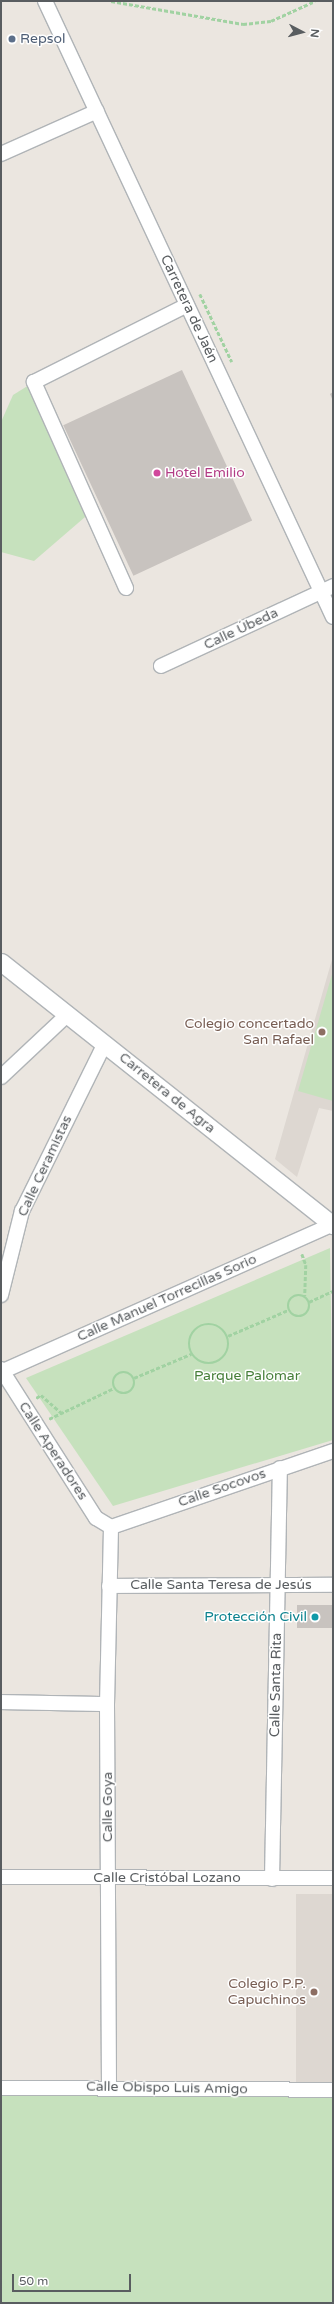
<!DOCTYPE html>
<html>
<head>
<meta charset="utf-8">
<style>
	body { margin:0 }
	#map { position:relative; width:334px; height:2304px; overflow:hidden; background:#ebe6e0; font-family:"Varela Round",sans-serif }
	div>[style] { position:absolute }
	.education>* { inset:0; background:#ddd7d1; transform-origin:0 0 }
	.green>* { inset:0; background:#c6e1bd; transform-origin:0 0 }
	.building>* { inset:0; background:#c8c3bf; transform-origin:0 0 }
	.path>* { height:2.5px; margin-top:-1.25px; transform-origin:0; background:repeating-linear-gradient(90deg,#a1d2a2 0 4px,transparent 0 6px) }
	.path>.ring { margin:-1.25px; padding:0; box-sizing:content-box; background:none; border:2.5px solid #a1d2a2; border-radius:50% }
	.roads { filter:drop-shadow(1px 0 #b0b4b7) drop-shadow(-1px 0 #b0b4b7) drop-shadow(0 1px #b0b4b7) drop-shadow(0 -1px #b0b4b7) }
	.minor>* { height:14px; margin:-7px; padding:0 7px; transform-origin:7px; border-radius:7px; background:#fff }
	.tertiary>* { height:17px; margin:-8.5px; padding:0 8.5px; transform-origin:8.5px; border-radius:8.5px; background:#fff }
	.dots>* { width:11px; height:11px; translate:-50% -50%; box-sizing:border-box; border:2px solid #fff; border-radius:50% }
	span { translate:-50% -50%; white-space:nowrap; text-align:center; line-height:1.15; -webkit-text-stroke:3px #fff; paint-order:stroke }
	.service-label { font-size:14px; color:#4e5e75 }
	.left { translate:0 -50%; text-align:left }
	.street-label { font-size:14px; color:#595d60 }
	.hotel-label { font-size:14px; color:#b23c85 }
	.education-label { font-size:14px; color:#785e54 }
	.right { translate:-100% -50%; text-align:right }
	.park-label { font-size:14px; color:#467e39 }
	.culture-label { font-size:14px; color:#0d838f }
	.frame { position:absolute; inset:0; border:2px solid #595d60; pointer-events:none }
	.north { position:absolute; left:282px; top:12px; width:40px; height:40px; -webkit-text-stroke:3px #fff; paint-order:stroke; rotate:96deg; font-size:11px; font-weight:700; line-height:16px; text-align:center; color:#595d60 }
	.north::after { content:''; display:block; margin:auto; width:14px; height:18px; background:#595d60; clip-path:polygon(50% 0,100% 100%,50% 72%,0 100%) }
	.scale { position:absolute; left:12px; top:2274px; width:119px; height:18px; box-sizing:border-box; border:2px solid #595d60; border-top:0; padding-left:5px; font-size:12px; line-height:14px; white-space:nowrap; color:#595d60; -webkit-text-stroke:3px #fff; paint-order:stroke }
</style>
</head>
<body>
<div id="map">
	<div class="education">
		<i style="clip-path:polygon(333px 956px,333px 1111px,319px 1108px,297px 1177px,275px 1159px)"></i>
		<i style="left:296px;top:1894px;width:37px;height:195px"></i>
	</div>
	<div class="green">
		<i style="clip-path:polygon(34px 382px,92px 511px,34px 561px,1px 552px,1px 422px,13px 395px)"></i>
		<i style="clip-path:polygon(333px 971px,333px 1101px,298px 1091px)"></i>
		<i style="clip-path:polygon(330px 1248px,333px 1440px,113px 1506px,26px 1378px)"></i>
		<i style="left:1px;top:2088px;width:332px;height:215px"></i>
	</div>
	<div class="building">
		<i style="left:182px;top:370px;width:166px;height:131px;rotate:65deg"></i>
		<i style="clip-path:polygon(333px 392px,333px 401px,330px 394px)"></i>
		<i style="left:297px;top:1605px;width:36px;height:23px"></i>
	</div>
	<div class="path">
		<i style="left:111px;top:1px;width:134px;rotate:9.9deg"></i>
		<i style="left:243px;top:24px;width:28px;rotate:-6deg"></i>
		<i style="left:271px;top:21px;width:48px;rotate:-24.4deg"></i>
		<i style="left:200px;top:294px;width:75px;rotate:64.8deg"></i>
		<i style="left:302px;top:1254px;width:12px;rotate:70deg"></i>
		<i style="left:306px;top:1265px;width:31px;rotate:92deg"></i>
		<i class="ring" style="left:288px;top:1295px;width:19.5px;height:19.5px"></i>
		<i style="left:309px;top:1302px;width:26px;rotate:-25deg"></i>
		<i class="ring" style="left:189px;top:1324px;width:37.5px;height:37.5px"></i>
		<i style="left:228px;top:1336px;width:65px;rotate:-23.4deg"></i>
		<i class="ring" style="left:113px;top:1372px;width:19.5px;height:19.5px"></i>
		<i style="left:134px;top:1378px;width:62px;rotate:-22.8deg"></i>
		<i style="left:36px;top:1398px;width:6px;rotate:-31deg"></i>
		<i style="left:41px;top:1395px;width:28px;rotate:41deg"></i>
		<i style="left:49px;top:1419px;width:72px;rotate:-25.5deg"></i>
	</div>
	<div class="roads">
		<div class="minor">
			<i style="left:45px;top:1px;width:680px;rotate:64.94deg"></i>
			<i style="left:1px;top:154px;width:105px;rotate:-24.1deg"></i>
			<i style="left:126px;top:588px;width:226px;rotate:-114.1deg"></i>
			<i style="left:34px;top:382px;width:171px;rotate:-26.7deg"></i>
			<i style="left:161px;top:666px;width:190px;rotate:-24.9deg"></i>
			<i style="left:1px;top:1077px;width:92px;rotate:-43.2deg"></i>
			<i style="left:1px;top:1295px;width:87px;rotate:-76deg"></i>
			<i style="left:22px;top:1211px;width:187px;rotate:-63.7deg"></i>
			<i style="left:1px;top:1369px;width:177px;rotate:57.5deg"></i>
			<i style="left:96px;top:1518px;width:17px;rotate:31deg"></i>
			<i style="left:1px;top:1372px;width:363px;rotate:-24deg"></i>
			<i style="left:111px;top:1527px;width:235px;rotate:-18.9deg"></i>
			<i style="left:109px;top:1586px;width:224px;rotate:-0.3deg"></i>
			<i style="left:1px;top:1702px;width:106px;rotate:1.1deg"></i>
			<i style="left:1px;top:1877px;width:332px;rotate:0.2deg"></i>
			<i style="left:272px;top:1879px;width:411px;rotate:-88.9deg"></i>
			<i style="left:109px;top:2087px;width:383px;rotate:-90.3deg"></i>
			<i style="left:107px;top:1704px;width:177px;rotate:-88.7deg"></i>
			<i style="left:1px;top:2088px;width:332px;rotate:0.3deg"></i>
		</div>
		<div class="tertiary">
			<i style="left:1px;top:962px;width:424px;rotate:38.4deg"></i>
		</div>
	</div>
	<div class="dots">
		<i style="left:12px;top:39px;background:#5c6f8a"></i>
		<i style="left:157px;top:473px;background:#d1479c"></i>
		<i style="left:322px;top:1032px;background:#8d6e63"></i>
		<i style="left:315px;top:1617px;background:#0f9aa8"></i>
		<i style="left:314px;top:1992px;background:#8d6e63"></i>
	</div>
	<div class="service-label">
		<span class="left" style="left:20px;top:39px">Repsol</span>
	</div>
	<div class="street-label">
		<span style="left:189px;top:309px;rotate:65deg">Carretera de Jaén</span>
		<span style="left:241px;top:629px;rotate:-25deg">Calle Úbeda</span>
		<span style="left:167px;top:1093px;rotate:39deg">Carretera de Agra</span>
		<span style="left:45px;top:1166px;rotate:-65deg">Calle Ceramistas</span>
		<span style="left:167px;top:1298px;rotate:-24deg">Calle Manuel Torrecillas Sorio</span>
		<span style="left:53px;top:1451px;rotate:57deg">Calle Aperadores</span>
		<span style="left:222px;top:1488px;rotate:-19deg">Calle Socovos</span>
		<span style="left:221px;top:1585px">Calle Santa Teresa de Jesús</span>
		<span style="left:276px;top:1685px;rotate:-89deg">Calle Santa Rita</span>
		<span style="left:108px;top:1807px;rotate:-90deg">Calle Goya</span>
		<span style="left:167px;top:1878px">Calle Cristóbal Lozano</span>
		<span style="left:167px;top:2088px;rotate:1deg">Calle Obispo Luis Amigo</span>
	</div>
	<div class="hotel-label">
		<span class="left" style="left:165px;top:473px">Hotel Emilio</span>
	</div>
	<div class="education-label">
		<span class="right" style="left:314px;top:1032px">Colegio concertado<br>San Rafael</span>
		<span class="right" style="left:306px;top:1992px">Colegio P.P.<br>Capuchinos</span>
	</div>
	<div class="park-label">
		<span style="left:247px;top:1376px">Parque Palomar</span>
	</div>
	<div class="culture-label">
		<span class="right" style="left:307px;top:1617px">Protección Civil</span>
	</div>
	<div class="frame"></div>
	<div class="north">N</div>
	<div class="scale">50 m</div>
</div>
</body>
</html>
